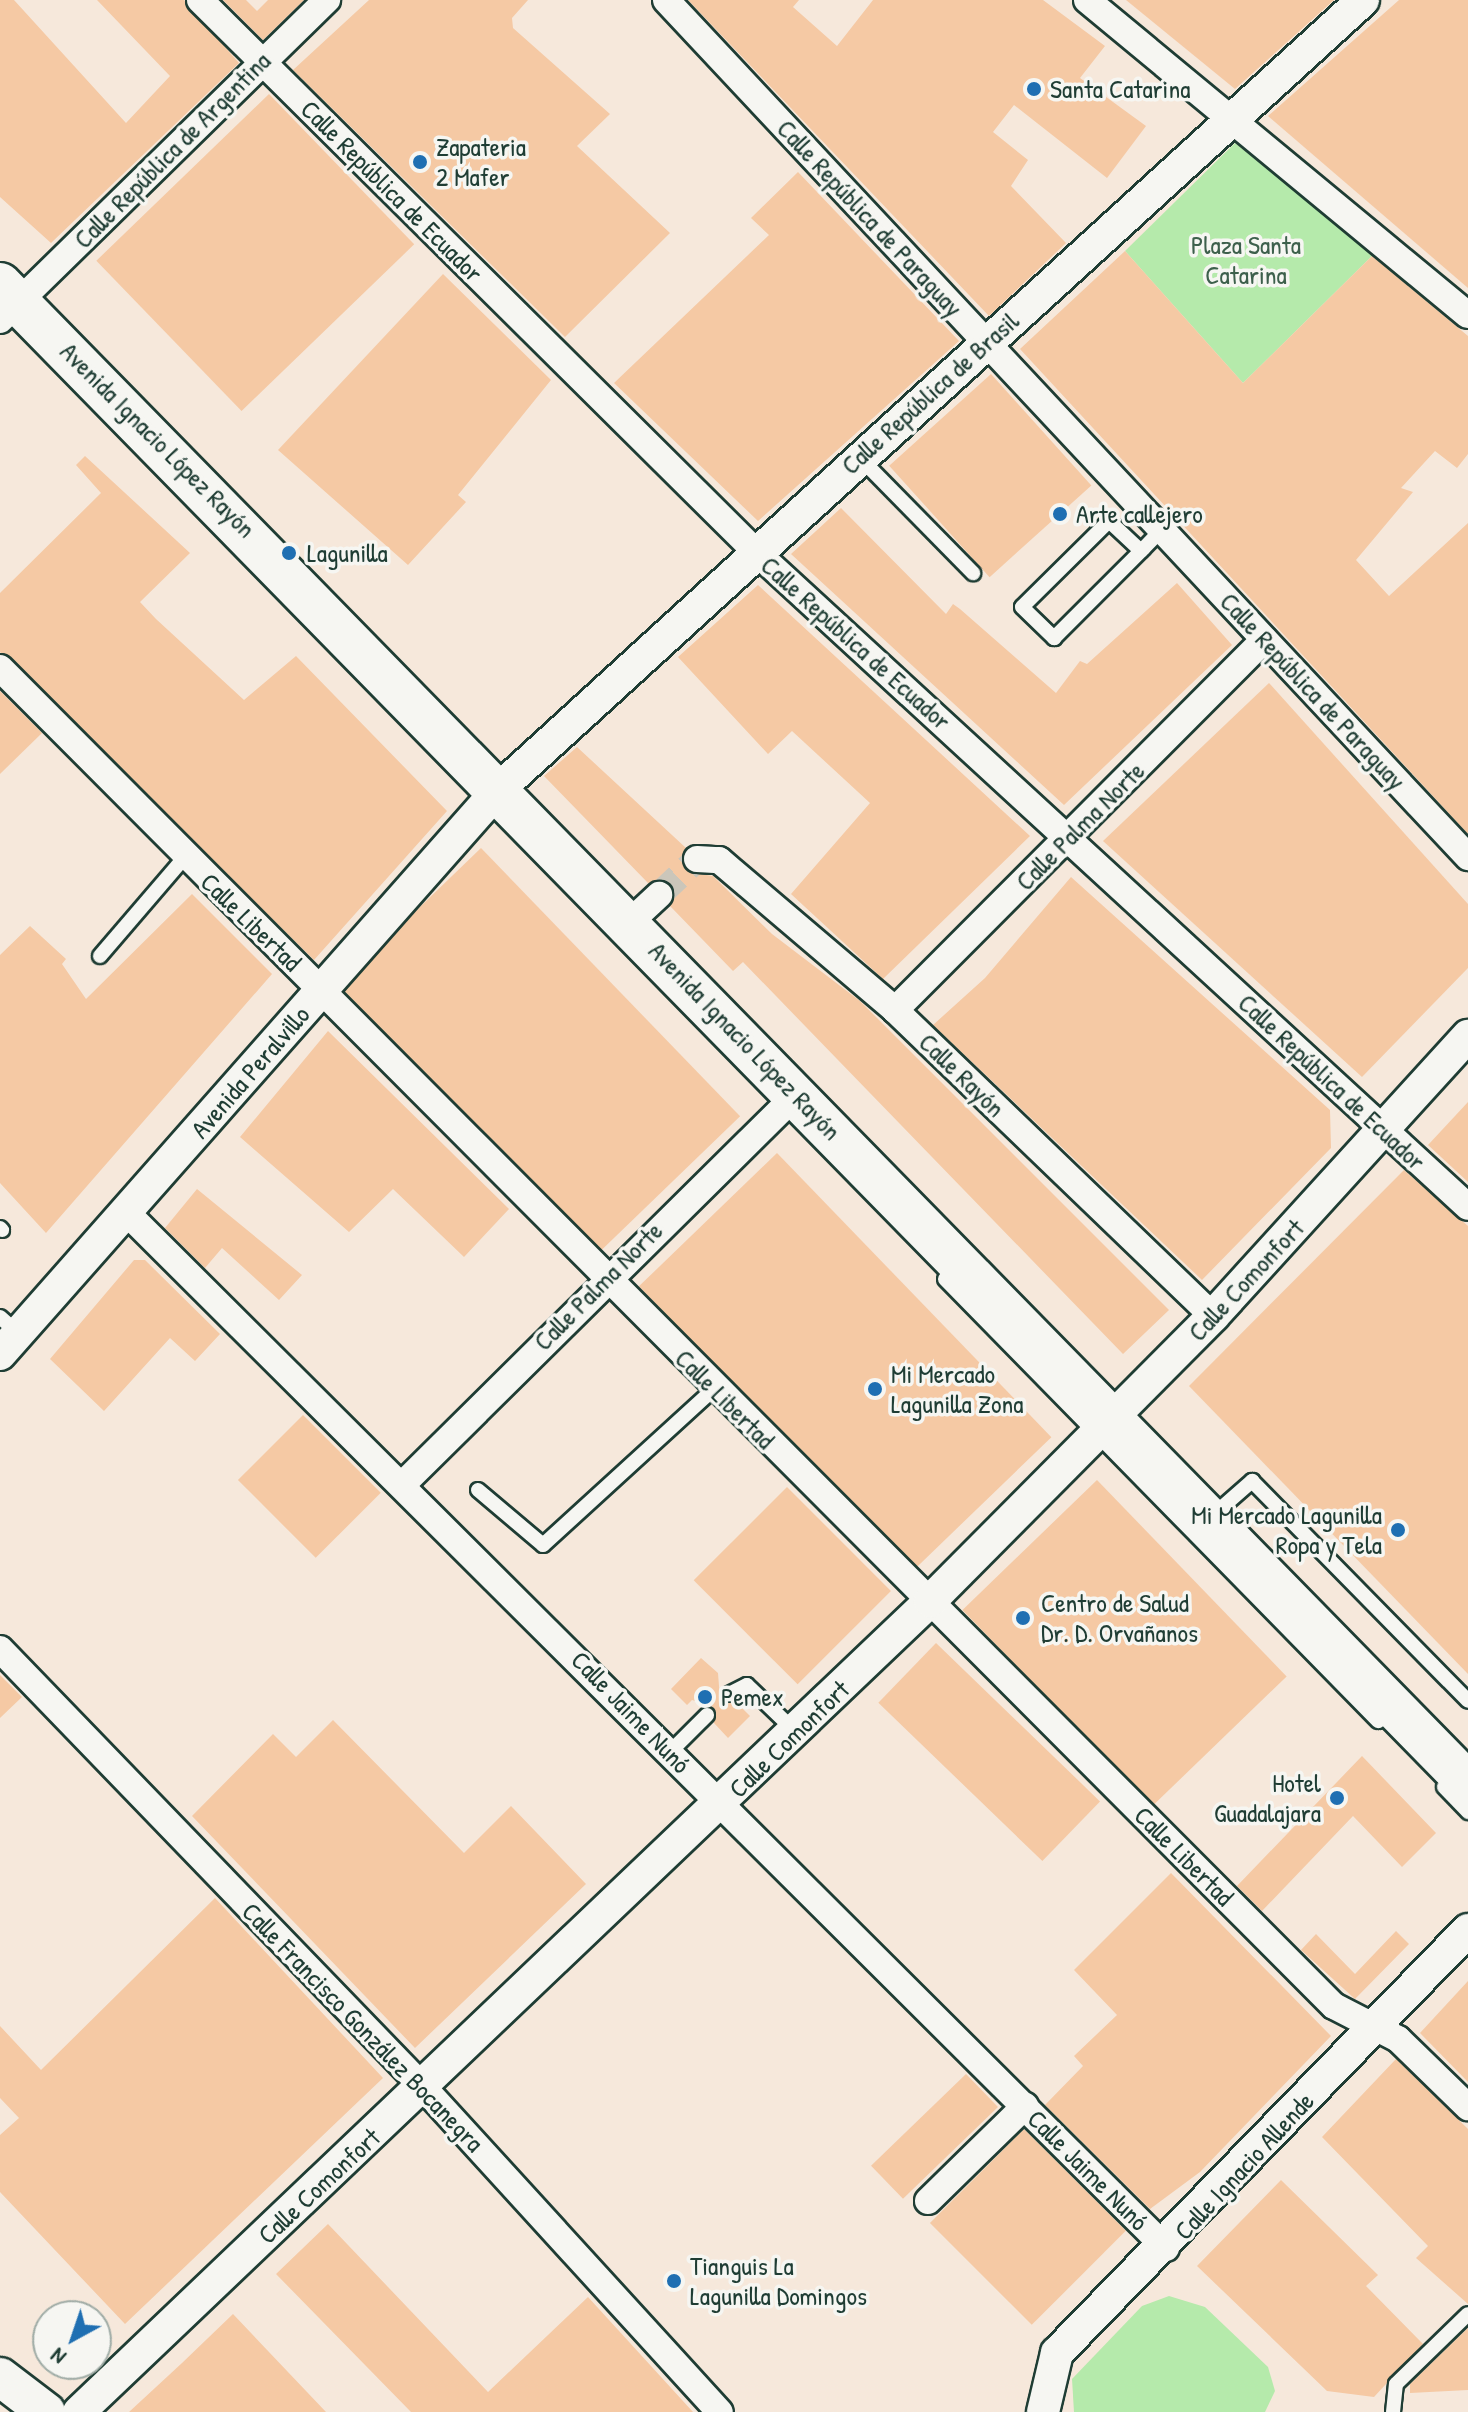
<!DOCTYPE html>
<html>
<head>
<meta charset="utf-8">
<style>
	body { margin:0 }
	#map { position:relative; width:1468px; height:2412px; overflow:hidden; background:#f6e8db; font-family:"Patrick Hand",sans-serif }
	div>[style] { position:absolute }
	.green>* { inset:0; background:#b5eaab }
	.building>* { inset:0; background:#f5c9a4; transform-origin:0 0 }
	.minor-tunnel>* { height:26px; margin-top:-13px; transform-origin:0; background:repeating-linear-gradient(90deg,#cbc6ba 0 26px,transparent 0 39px) }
	.roads { filter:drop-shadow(2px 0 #1f3d34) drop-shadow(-2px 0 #1f3d34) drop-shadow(0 2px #1f3d34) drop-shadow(0 -2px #1f3d34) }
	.service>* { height:14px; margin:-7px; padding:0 7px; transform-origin:7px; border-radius:7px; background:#f6f6f2 }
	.minor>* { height:26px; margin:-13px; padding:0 13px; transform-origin:13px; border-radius:13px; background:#f6f6f2 }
	.tertiary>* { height:32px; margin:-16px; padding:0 16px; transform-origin:16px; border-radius:16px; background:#f6f6f2 }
	.secondary>* { height:38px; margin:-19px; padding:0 19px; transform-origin:19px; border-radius:19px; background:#f6f6f2 }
	.primary>* { height:42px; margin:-21px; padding:0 21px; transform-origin:21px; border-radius:21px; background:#f6f6f2 }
	.dots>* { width:22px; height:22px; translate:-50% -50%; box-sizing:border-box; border:4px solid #f6f6f2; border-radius:50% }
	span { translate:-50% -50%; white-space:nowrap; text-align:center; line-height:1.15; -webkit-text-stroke:7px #f6f6f2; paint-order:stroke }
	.poi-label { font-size:26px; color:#1f3d34 }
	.left { translate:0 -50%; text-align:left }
	.right { translate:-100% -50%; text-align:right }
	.street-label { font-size:26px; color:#1f3d34 }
	.park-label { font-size:26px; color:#3d604c }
	.north { position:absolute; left:32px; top:2300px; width:80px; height:80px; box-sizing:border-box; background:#f6f6f2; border:2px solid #a0aca6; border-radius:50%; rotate:220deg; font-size:22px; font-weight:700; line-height:32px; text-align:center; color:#1f3d34 }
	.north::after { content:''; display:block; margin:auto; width:28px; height:36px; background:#1f6fb2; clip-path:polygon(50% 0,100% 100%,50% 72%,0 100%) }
</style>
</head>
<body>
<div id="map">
	<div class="green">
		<i style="clip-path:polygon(1235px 143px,1374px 254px,1243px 383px,1125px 251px)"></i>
		<i style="clip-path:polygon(1169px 2296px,1205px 2307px,1268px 2367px,1275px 2391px,1265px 2412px,1074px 2412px,1072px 2379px,1142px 2306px)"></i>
	</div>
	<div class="building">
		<i style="clip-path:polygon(0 0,14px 0,126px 123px,170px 76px,97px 0,184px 0,239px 63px,51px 243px,0 197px)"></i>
		<i style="clip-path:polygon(223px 0,246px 0,257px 11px,268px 0,304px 0,263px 40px)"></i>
		<i style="clip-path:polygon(369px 0,528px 0,512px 18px,513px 28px,610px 114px,577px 146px,670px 233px,565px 337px,293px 70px)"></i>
		<i style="clip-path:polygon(688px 0,799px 0,793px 7px,837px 46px,873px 0,1043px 0,1105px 46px,1080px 78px,1146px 126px,1107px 178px,1014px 105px,993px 132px,1028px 160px,1011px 186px,1066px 243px,989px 316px)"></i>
		<i style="clip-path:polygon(1126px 0,1334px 0,1235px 89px)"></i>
		<i style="clip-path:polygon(1399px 0,1468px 0,1468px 288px,1268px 116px)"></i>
		<i style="left:269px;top:94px;width:209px;height:240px;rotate:46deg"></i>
		<i style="clip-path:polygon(798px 172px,959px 341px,758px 521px,614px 383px,769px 235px,751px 218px)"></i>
		<i style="clip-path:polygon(1125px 251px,1243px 383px,1372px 256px,1468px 336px,1468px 454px,1457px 468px,1435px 451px,1401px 488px,1413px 492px,1356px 560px,1389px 596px,1468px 523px,1468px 834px,1020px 349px)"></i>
		<i style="clip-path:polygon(443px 274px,551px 380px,458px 495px,466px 502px,408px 565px,278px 450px)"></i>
		<i style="left:991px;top:374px;width:150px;height:137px;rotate:48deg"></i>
		<i style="clip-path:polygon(85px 456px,190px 553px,140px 602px,156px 619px,244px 700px,296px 656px,447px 811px,314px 960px,0 652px,0 593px,101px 493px,76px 465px)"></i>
		<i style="clip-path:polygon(841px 508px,946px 614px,953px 604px,960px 609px,1056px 693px,1080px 661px,1087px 664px,1177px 583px,1232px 645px,1064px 805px,791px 554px)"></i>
		<i style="clip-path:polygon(758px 585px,1030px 836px,883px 979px,791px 894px,870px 803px,792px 731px,768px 754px,678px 657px)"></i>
		<i style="clip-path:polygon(1269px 683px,1468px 904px,1468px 968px,1362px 1077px,1103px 841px)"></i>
		<i style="clip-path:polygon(0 691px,42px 733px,0 774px)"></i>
		<i style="clip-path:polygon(577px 747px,686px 848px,688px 872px,713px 876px,772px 934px,860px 1001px,1169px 1310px,1123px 1354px,743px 962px,733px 971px,670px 906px,670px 884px,648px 883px,544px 776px)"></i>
		<i style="left:481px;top:848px;width:373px;height:198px;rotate:46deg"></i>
		<i style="clip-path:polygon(1071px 877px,1330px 1110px,1331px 1148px,1202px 1280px,933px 1025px,985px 978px)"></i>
		<i style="clip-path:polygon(192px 894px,272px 974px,46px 1233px,0 1183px,0 955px,30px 926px,66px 959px,62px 964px,86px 999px)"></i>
		<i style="clip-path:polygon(328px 1031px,509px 1209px,464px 1257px,393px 1189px,349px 1232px,240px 1137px)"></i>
		<i style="clip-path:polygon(1468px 1102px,1468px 1182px,1428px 1145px)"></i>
		<i style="left:777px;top:1153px;width:395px;height:192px;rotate:46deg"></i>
		<i style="clip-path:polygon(1404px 1170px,1468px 1226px,1468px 1674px,1189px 1386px)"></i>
		<i style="clip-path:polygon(197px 1189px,302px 1275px,279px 1300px,222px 1248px,205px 1268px,165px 1228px)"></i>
		<i style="clip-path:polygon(134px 1260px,145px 1260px,220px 1334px,195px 1361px,170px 1338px,104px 1411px,50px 1359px)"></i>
		<i style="left:303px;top:1415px;width:110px;height:92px;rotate:45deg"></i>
		<i style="left:1097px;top:1480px;width:273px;height:187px;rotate:46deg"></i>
		<i style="left:787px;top:1487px;width:147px;height:132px;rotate:45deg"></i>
		<i style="left:936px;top:1643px;width:228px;height:83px;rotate:44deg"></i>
		<i style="clip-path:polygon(701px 1658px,718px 1673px,720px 1699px,736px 1702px,750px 1716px,728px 1738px,714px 1723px,713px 1707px,692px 1700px,687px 1705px,671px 1689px)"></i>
		<i style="clip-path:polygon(0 1675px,22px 1697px,0 1718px)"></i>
		<i style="clip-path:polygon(333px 1720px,464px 1853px,511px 1806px,586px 1884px,415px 2048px,192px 1816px,273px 1734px,296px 1757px)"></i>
		<i style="clip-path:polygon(1362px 1756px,1436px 1833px,1402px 1867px,1353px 1816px,1262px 1911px,1237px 1886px)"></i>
		<i style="clip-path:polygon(1171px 1873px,1331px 2036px,1200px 2172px,1150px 2209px,1045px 2105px,1083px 2066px,1074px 2056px,1117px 2015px,1074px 1970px)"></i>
		<i style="clip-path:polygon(215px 1898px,383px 2078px,125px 2324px,0 2192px,0 2135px,19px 2118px,0 2098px,0 2026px,41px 2070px)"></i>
		<i style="clip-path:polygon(1396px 1931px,1409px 1944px,1355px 1999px,1301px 1950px,1316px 1934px,1355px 1974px)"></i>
		<i style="clip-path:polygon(1468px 1981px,1468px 2082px,1420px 2033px)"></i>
		<i style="clip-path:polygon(1396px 2059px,1468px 2129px,1468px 2304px,1416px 2258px,1428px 2246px,1322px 2137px)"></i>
		<i style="left:966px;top:2074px;width:46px;height:132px;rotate:46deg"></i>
		<i style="left:1024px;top:2129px;width:144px;height:133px;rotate:45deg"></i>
		<i style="clip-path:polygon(1281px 2180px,1378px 2275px,1366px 2286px,1423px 2344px,1374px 2397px,1327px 2391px,1197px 2266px)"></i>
		<i style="clip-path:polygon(328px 2224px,488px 2392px,588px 2297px,693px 2412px,411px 2412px,276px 2274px)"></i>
		<i style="clip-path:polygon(233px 2314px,326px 2412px,129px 2412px,182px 2363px)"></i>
		<i style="clip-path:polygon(1468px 2328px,1468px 2390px,1410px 2393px,1410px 2384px)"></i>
	</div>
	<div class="minor-tunnel">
		<i style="left:659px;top:895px;width:52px;rotate:-43.5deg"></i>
	</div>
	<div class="roads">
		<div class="service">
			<i style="left:859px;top:457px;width:163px;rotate:45.5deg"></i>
			<i style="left:1141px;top:551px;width:44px;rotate:-136.8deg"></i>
			<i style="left:1109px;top:521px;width:122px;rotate:135.3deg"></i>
			<i style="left:1022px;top:607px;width:45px;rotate:44.1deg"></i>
			<i style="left:1054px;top:638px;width:126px;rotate:-45deg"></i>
			<i style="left:1143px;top:549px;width:28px;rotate:-46deg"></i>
			<i style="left:100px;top:956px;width:130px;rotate:-49.4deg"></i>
			<i style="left:0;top:1228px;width:3px;rotate:45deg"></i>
			<i style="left:945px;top:1279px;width:619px;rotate:45.59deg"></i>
			<i style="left:0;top:1317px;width:24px;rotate:42deg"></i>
			<i style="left:478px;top:1490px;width:85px;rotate:40.2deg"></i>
			<i style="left:543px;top:1545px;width:233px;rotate:-42.4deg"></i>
			<i style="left:1211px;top:1517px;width:55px;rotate:-41.3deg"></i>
			<i style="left:1252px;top:1481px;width:308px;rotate:45.5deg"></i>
			<i style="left:729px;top:1694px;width:20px;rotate:-27deg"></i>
			<i style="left:747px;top:1685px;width:66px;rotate:43.8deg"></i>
			<i style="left:671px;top:1751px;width:51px;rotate:-45deg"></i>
			<i style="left:1444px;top:1787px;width:35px;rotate:46deg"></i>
			<i style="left:1393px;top:2412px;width:28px;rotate:-84deg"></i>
			<i style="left:1396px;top:2384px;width:100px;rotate:-44.2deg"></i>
		</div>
		<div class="minor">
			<i style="left:200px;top:0;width:783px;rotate:44.79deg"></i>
			<i style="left:756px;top:552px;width:967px;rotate:42.61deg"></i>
			<i style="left:666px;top:0;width:1174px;rotate:46.9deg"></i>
			<i style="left:1087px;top:0;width:494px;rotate:39.6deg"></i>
			<i style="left:0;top:320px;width:458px;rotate:-44.4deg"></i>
			<i style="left:0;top:668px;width:1889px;rotate:45.09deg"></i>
			<i style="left:1334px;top:2006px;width:72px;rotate:27.3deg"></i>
			<i style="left:1398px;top:2039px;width:98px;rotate:44.2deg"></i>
			<i style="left:697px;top:859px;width:22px;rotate:3deg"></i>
			<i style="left:719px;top:860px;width:231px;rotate:40.4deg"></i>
			<i style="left:895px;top:1010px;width:441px;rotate:43.9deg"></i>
			<i style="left:630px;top:922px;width:40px;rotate:-43deg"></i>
			<i style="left:895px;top:1010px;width:523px;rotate:-45.08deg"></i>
			<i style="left:126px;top:1212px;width:1468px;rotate:44.89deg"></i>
			<i style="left:404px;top:1483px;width:553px;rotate:-44.71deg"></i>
			<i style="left:0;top:1649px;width:609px;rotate:46deg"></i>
			<i style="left:423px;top:2087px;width:440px;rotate:47.6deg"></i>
			<i style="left:928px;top:2201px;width:136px;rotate:-44.4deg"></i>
		</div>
		<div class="tertiary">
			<i style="left:0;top:1354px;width:754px;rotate:-48.55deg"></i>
			<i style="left:499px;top:789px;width:1170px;rotate:-42.4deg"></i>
			<i style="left:79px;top:2412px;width:1176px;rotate:-43.62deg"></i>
			<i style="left:930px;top:1601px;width:402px;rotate:-45.2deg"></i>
			<i style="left:1213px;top:1316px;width:379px;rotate:-47.7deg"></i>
			<i style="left:1043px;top:2412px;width:61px;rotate:-76.7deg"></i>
			<i style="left:1057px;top:2353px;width:590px;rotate:-45.82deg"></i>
		</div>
		<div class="secondary">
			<i style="left:0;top:2377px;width:58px;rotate:37.3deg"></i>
		</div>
		<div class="primary">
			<i style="left:0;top:284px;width:2098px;rotate:45.6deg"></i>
		</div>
	</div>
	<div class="dots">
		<i style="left:1034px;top:89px;background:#1f6fb2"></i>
		<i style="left:420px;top:162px;background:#1f6fb2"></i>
		<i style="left:1060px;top:514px;background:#1f6fb2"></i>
		<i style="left:289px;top:553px;background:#1f6fb2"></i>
		<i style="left:875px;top:1389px;background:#1f6fb2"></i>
		<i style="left:1398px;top:1530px;background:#1f6fb2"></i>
		<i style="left:1023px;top:1618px;background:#1f6fb2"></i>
		<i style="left:705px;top:1697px;background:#1f6fb2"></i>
		<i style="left:1337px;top:1798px;background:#1f6fb2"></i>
		<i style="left:674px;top:2281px;background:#1f6fb2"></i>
	</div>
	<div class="poi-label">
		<span class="left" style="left:1050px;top:89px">Santa Catarina</span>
		<span class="left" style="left:436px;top:162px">Zapateria<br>2 Mafer</span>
		<span class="left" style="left:1076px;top:514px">Arte callejero</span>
		<span class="left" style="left:307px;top:553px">Lagunilla</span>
		<span class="left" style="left:891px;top:1389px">Mi Mercado<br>Lagunilla Zona</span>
		<span class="right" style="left:1382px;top:1530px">Mi Mercado Lagunilla<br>Ropa y Tela</span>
		<span class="left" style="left:1041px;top:1618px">Centro de Salud<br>Dr. D. Orvañanos</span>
		<span class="left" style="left:721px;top:1697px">Pemex</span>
		<span class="right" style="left:1321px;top:1798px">Hotel<br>Guadalajara</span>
		<span class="left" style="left:690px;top:2281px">Tianguis La<br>Lagunilla Domingos</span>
	</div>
	<div class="street-label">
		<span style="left:172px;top:150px;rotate:-45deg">Calle República de Argentina</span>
		<span style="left:392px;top:191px;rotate:45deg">Calle República de Ecuador</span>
		<span style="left:870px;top:218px;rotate:47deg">Calle República de Paraguay</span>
		<span style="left:930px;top:393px;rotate:-42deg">Calle República de Brasil</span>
		<span style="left:158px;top:440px;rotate:45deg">Avenida Ignacio López Rayón</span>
		<span style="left:856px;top:643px;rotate:42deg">Calle República de Ecuador</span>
		<span style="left:1313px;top:691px;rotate:47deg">Calle República de Paraguay</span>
		<span style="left:1080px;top:826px;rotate:-45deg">Calle Palma Norte</span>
		<span style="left:251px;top:922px;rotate:44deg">Calle Libertad</span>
		<span style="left:745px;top:1041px;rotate:46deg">Avenida Ignacio López Rayón</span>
		<span style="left:250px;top:1072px;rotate:-49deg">Avenida Peralvillo</span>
		<span style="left:962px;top:1075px;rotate:44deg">Calle Rayón</span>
		<span style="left:1332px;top:1082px;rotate:43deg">Calle República de Ecuador</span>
		<span style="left:1246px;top:1280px;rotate:-47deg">Calle Comonfort</span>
		<span style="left:598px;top:1286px;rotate:-45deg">Calle Palma Norte</span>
		<span style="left:725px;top:1399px;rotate:45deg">Calle Libertad</span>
		<span style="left:631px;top:1712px;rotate:46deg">Calle Jaime Nunó</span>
		<span style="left:789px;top:1739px;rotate:-44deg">Calle Comonfort</span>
		<span style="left:1184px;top:1856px;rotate:45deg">Calle Libertad</span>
		<span style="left:363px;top:2027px;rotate:46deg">Calle Francisco González Bocanegra</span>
		<span style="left:1244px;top:2166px;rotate:-47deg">Calle Ignacio Allende</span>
		<span style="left:1088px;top:2170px;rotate:45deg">Calle Jaime Nunó</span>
		<span style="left:319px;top:2186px;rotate:-43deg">Calle Comonfort</span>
	</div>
	<div class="park-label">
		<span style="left:1246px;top:260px">Plaza Santa<br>Catarina</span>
	</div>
	<div class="north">N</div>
</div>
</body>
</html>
